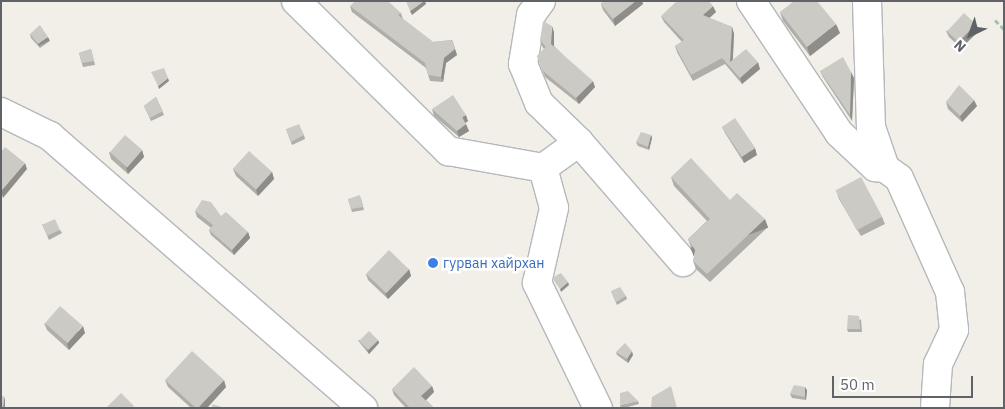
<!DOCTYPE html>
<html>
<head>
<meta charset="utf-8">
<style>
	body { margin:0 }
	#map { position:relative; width:1005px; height:409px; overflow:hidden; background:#f1efe8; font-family:"IBM Plex Sans",sans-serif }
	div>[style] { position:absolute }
	.path>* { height:3px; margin-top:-1.5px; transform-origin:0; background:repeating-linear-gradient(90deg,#9cc7a9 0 5px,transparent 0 7.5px) }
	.roads { filter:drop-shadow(1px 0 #b5b8bc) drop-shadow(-1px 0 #b5b8bc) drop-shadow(0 1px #b5b8bc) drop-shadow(0 -1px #b5b8bc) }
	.minor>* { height:28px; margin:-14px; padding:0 14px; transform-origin:14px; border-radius:14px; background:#fff }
	.wall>* { inset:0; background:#afaea9 }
	.shaded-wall>* { inset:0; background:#8f8d8a; transform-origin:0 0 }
	.building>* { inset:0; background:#cccac5; transform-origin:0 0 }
	.dots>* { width:14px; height:14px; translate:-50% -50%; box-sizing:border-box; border:2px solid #fff; border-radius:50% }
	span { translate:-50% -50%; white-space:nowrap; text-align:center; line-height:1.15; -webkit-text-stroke:5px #fff; paint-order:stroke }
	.shop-label { font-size:14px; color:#366cbe }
	.left { translate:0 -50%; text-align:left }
	.frame { position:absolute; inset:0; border:2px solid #5f6368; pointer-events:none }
	.north { position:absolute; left:945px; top:10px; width:50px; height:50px; -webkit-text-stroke:4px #fff; paint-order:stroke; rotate:222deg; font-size:14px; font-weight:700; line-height:20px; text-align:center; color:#5f6368 }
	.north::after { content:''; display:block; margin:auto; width:18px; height:22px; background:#5f6368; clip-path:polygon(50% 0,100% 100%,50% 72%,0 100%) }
	.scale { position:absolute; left:832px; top:376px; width:141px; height:22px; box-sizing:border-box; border:2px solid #5f6368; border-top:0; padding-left:6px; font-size:15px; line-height:18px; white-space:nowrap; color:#5f6368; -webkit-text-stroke:4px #fff; paint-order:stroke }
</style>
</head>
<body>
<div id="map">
	<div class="path">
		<i style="left:995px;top:20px;width:13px;rotate:45deg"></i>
	</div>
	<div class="roads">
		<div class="minor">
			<i style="left:296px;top:1px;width:214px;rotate:44.6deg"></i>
			<i style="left:448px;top:151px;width:97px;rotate:10.1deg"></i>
			<i style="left:543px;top:168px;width:41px;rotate:74.6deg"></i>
			<i style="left:554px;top:208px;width:77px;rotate:102.8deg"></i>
			<i style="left:537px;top:283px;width:139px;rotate:64deg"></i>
			<i style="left:541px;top:1px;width:17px;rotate:126deg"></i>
			<i style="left:531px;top:15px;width:50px;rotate:99.3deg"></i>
			<i style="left:523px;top:64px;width:42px;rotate:67.7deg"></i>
			<i style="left:539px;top:103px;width:56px;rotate:44.3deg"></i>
			<i style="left:579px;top:142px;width:44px;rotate:144.2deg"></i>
			<i style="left:751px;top:1px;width:159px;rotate:56.3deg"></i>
			<i style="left:839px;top:133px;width:50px;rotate:43.4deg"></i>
			<i style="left:875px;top:167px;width:10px;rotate:6deg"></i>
			<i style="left:867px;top:1px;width:126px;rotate:88.2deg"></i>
			<i style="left:871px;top:127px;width:43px;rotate:71.1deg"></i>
			<i style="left:885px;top:168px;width:17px;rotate:36deg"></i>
			<i style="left:899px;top:178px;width:125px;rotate:65.9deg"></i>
			<i style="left:950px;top:292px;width:38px;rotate:84deg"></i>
			<i style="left:954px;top:330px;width:38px;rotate:115deg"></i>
			<i style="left:938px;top:364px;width:44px;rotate:93.9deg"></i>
			<i style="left:1px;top:112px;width:55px;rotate:26.1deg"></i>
			<i style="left:50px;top:136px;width:415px;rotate:41deg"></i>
			<i style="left:579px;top:142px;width:159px;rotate:49.1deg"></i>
		</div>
	</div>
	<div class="wall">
		<i style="clip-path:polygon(604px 1px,642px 1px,643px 4px,615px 26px,603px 10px,601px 4px)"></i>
		<i style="clip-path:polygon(350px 6px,401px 13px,403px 19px,433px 42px,452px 40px,457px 55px,446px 63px,443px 82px,430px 81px,426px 68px,352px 12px)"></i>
		<i style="clip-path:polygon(716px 12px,709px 18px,732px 27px,734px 34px,733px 60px,760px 69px,742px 84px,725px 64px,693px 81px,677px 52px,675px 46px,682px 42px,664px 22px,661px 16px)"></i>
		<i style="clip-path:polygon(780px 12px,840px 33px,810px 56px,783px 21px)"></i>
		<i style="clip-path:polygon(976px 24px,979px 31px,961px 48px,949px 37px,946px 31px)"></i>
		<i style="clip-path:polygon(554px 32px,554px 46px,595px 87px,579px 104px,545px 77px,537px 56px,544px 49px,542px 46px,540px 40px)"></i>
		<i style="clip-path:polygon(30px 34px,50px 41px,40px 48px,31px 38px)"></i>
		<i style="clip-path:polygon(91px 49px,95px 65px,83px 67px,79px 53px)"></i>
		<i style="clip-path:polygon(820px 71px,854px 78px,852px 121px,823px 77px)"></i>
		<i style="clip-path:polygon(156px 97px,164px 115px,151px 121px,144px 106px)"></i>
		<i style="clip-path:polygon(946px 102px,977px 106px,962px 122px,948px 109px)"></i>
		<i style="clip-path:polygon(432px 109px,468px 121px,465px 123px,469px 131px,459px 137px,434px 116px)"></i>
		<i style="clip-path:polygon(722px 127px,757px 155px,744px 163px,725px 133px)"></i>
		<i style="clip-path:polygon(286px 129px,304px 135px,305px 139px,292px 145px)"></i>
		<i style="clip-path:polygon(651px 135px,652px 138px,649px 150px,638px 146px,636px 142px)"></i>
		<i style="clip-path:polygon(142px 150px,144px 157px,128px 174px,111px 159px,109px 152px)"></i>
		<i style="clip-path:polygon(233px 169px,272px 172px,274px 179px,258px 196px,236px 176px)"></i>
		<i style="clip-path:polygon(671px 177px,730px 200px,768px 227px,710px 282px,696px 269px,693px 261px,695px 253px,691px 247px,688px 239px,707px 221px,674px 186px)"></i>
		<i style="clip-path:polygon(837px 193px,882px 217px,885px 224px,861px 236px,839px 199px)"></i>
		<i style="clip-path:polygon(361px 198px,364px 210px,352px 212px,348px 199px)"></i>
		<i style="clip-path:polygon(195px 211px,221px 216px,248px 232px,250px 238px,234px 255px,211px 235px,209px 230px,211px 228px,197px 217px)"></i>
		<i style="clip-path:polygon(42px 224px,60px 230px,62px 233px,49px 240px)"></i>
		<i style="clip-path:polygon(409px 269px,411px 276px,388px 299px,368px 280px,366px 274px)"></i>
		<i style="clip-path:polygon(611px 291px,626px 296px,627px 299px,617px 305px)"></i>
		<i style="clip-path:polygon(861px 319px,862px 332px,848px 332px,847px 329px)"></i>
		<i style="clip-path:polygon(44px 323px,85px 333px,69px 350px,47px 330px)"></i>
		<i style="clip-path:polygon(358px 340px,378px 340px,379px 343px,369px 354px,360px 343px)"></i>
		<i style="clip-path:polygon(616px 352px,633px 355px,628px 363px,617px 355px)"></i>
		<i style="clip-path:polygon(165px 380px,226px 387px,207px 408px,191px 408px,168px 387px)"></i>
		<i style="clip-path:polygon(432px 386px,434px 392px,426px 400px,434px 408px,406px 408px,394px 395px,392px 389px)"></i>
		<i style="clip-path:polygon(807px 390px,806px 400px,792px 398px,790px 394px)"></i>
		<i style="clip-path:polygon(638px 401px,639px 404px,624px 408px,621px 408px,620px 405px)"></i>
	</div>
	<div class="shaded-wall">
		<i style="clip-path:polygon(424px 1px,425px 1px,426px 4px,412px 15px,410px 11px)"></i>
		<i style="clip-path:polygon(636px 1px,642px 1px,643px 4px,615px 26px,613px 19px)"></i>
		<i style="clip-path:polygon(713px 6px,716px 12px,705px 22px,703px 15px)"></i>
		<i style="clip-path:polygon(836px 24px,840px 33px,810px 56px,807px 47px)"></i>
		<i style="clip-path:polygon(976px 24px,979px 31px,961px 48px,958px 42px)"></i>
		<i style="clip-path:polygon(552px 26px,554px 32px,554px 49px,551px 44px)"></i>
		<i style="clip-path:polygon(732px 27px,734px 34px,732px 68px,730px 62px)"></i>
		<i style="left:48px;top:37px;width:4px;height:12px;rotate:63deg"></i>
		<i style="clip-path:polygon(452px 40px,457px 55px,446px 63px,443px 82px,441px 77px,444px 58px)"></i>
		<i style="clip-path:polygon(758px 62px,760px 69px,742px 84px,740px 78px)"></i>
		<i style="clip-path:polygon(851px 72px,854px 78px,852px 121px,850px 115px)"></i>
		<i style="clip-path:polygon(168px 78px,169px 81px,159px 89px,158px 86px)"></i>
		<i style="clip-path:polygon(593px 81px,595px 87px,579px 104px,576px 98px)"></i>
		<i style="clip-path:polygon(974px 100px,977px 106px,962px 122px,960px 116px)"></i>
		<i style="clip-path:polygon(466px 115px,468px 121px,464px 124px,462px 117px)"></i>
		<i style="clip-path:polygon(466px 124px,469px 131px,459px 137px,457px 131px)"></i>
		<i style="clip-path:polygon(651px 135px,652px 138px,649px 150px,648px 147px)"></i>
		<i style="clip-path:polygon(755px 148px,757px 155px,744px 163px,742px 157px)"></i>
		<i style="clip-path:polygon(142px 150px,144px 157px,128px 174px,126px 168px)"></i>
		<i style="clip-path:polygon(25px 163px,27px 169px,3px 198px,1px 191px)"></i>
		<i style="clip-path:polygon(272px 172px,274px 179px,258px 196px,256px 190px)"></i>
		<i style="left:765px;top:219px;width:9px;height:80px;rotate:69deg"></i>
		<i style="clip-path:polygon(248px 232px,250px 238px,234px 255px,232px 250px)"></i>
		<i style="clip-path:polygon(409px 269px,411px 276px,388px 299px,385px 293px)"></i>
		<i style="clip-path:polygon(568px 282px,569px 285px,561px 292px,560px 289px)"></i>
		<i style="clip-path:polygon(83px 326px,85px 333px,69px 350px,67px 344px)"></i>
		<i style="clip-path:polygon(378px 340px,379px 343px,369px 354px,367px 350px)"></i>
		<i style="clip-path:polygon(632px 351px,633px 355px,628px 363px,627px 359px)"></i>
		<i style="clip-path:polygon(224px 380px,226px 387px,207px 408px,198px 408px)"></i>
		<i style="clip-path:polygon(432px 386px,434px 392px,424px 402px,421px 396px)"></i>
		<i style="clip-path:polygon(805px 387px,807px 390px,806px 400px,805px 397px)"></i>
		<i style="clip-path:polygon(4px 396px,5px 400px,5px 408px,3px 408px)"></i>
	</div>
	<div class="building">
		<i style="clip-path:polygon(355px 1px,388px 1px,401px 13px,398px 15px,433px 42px,452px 40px,455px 49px,444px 58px,441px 77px,428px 75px,425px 63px,350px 6px)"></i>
		<i style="clip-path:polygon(406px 1px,424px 1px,410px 11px)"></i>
		<i style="clip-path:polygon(604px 1px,636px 1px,613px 19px,601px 4px)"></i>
		<i style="clip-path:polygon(677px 1px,709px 1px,713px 6px,703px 15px,732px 27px,730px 62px,746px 49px,758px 62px,740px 78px,722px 58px,691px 75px,675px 46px,684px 40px,661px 16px)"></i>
		<i style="clip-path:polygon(794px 1px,817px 1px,836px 24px,807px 47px,780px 12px)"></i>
		<i style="left:964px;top:13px;width:16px;height:25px;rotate:43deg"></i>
		<i style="clip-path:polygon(543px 21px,552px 26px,551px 44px,593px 81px,576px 98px,543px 71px,537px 56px,546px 47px,540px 40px)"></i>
		<i style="clip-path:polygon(40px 25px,48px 37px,38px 44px,30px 34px)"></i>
		<i style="clip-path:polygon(91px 49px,94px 61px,82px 63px,79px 53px)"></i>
		<i style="clip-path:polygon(843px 57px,851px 72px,850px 115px,820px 71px)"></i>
		<i style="clip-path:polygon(164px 68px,168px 78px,158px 86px,151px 72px)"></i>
		<i style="clip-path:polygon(959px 85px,974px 100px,960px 116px,946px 102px)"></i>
		<i style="clip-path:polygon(453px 95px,466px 115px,462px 117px,466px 124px,457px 131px,432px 109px)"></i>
		<i style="clip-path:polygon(156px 97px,163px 111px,150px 118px,144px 106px)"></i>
		<i style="left:735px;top:118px;width:36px;height:16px;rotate:56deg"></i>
		<i style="clip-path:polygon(299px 124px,304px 135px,291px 142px,286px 129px)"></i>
		<i style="clip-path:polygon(641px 132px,651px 135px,648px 147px,636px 142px)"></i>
		<i style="left:125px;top:135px;width:23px;height:23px;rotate:41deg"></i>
		<i style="clip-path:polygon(5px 147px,25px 163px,1px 191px,1px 152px)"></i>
		<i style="left:249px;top:151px;width:31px;height:24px;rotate:42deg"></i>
		<i style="clip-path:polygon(691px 158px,730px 200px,737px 193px,765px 219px,707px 274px,693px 261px,695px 250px,688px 239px,710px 219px,671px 177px)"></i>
		<i style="left:861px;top:177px;width:45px;height:29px;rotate:62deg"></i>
		<i style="clip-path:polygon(360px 195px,363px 207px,351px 209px,348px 199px)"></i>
		<i style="clip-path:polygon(202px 200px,211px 202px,221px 216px,226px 212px,248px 232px,232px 250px,209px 230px,213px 225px,195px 211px)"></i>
		<i style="left:55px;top:219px;width:12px;height:14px;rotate:66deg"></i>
		<i style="left:389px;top:250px;width:28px;height:33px;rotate:44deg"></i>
		<i style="clip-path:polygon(561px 273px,568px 282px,560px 289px,552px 278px)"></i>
		<i style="clip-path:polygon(620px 287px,626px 296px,616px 302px,611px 291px)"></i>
		<i style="left:60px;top:306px;width:30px;height:23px;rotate:41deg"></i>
		<i style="clip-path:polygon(848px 315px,859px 316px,860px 329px,847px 329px)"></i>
		<i style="left:369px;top:331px;width:13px;height:14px;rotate:45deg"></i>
		<i style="clip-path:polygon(625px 343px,632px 351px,627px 359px,616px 352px)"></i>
		<i style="clip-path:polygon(192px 351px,224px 380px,198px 408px,196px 408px,165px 380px)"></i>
		<i style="clip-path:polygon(414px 367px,432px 386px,421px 396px,434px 408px,410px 408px,392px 389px)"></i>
		<i style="clip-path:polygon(794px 385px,805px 387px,805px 397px,790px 394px)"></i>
		<i style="clip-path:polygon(671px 386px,677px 408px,651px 408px,652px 397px)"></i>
		<i style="clip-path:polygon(628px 391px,638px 401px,620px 405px,620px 393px)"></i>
		<i style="clip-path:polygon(121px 393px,134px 406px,132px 408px,106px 408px)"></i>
		<i style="clip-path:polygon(4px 396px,3px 408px,1px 408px,1px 397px)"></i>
		<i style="clip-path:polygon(212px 404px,225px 408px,213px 408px)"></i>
	</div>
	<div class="dots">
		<i style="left:433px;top:263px;background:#3f7fe0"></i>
	</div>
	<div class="shop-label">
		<span class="left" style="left:443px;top:263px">гурван хайрхан</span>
	</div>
	<div class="frame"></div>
	<div class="north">N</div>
	<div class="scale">50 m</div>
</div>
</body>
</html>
